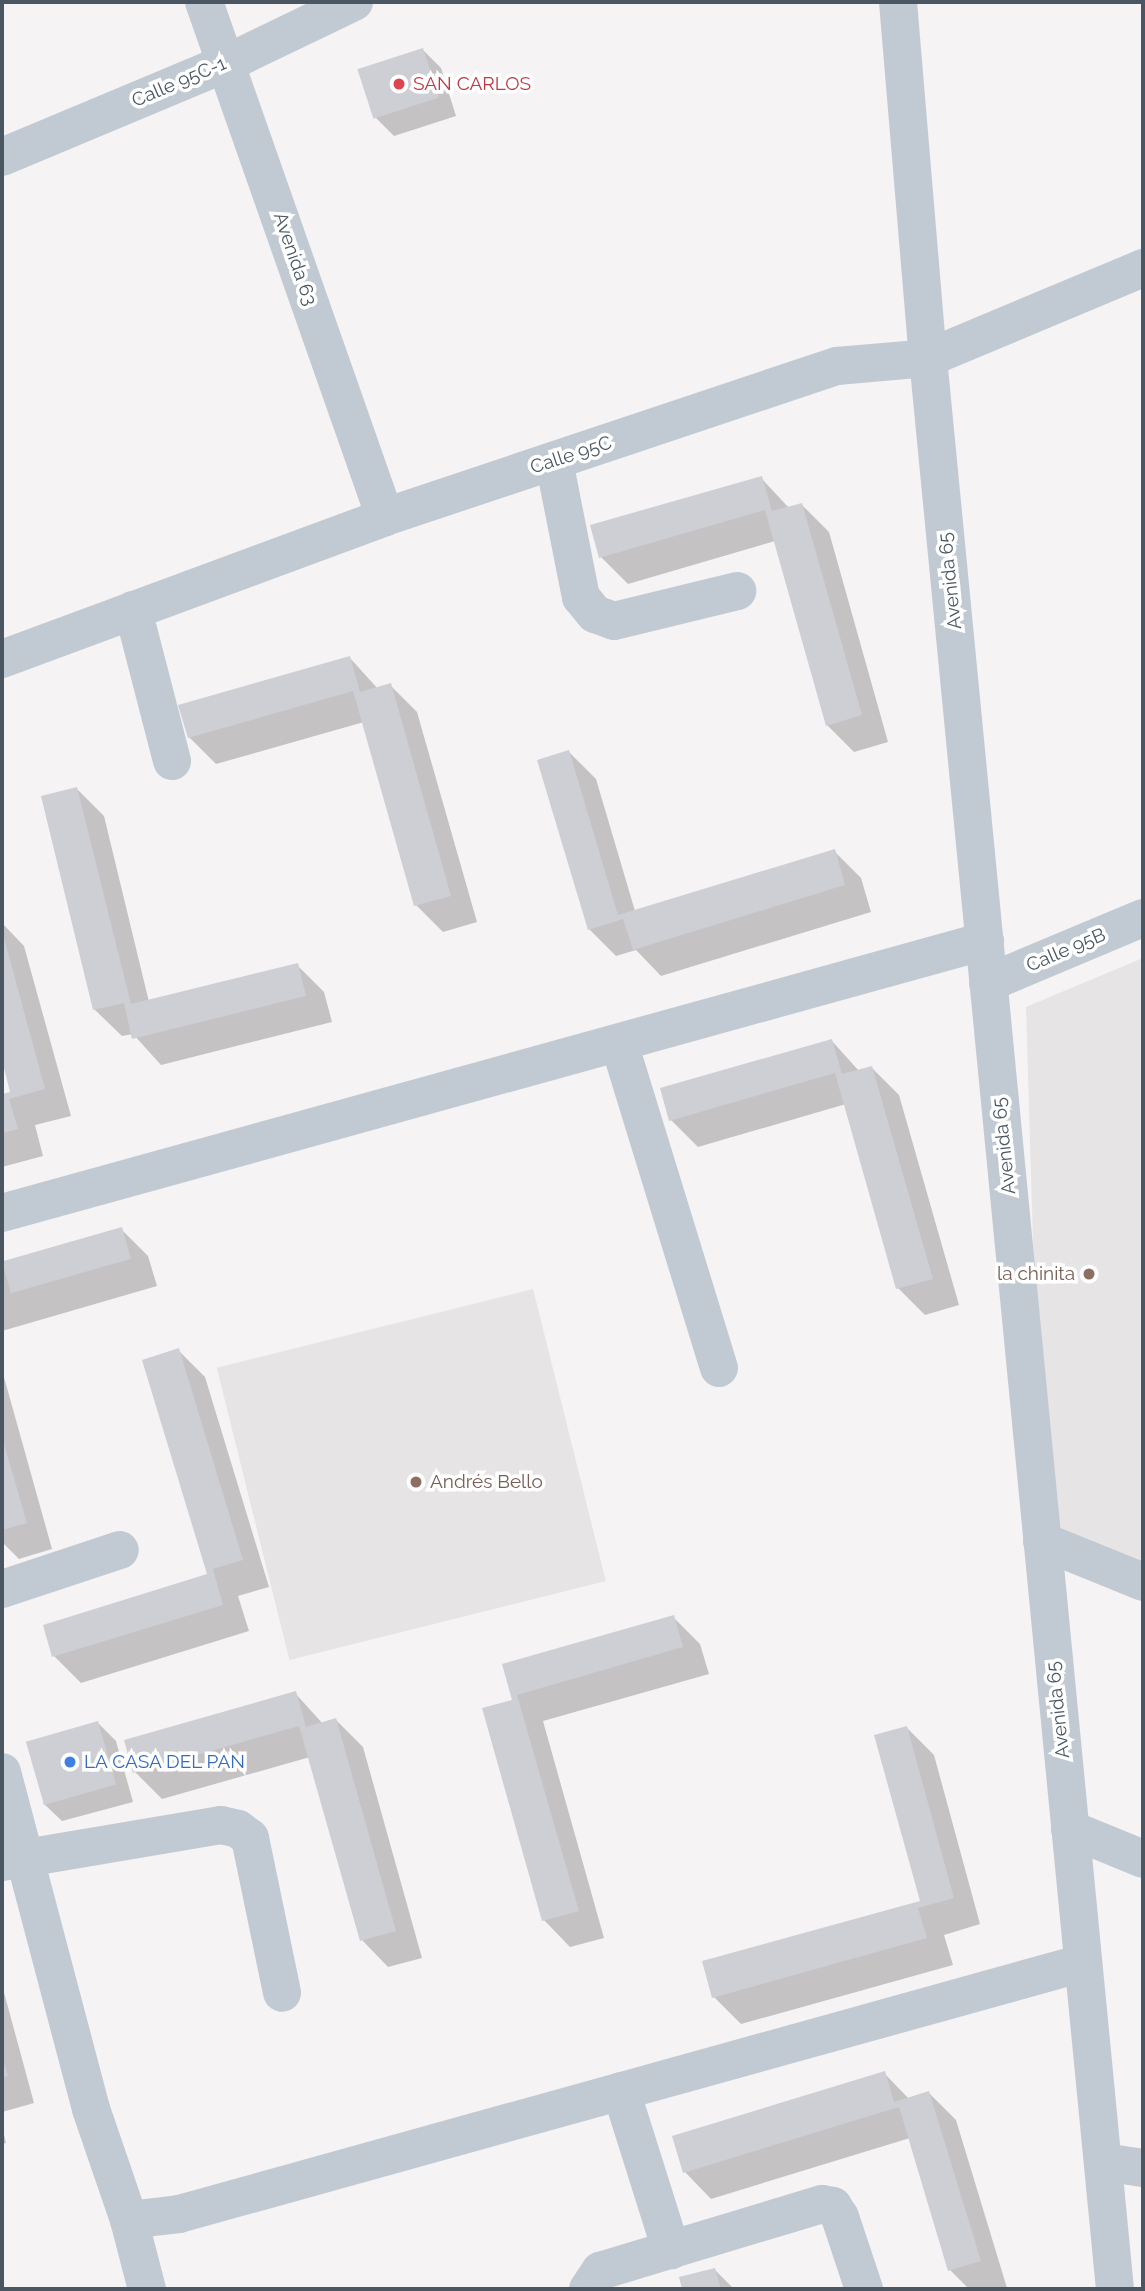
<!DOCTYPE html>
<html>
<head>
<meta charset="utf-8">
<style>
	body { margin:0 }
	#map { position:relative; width:1145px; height:2291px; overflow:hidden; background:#f5f3f3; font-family:Raleway,sans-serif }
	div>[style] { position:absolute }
	.education>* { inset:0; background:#e6e4e5; transform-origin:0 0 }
	.shadow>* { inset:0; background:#0003 }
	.building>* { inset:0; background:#cdcfd5; transform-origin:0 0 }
	.minor>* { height:38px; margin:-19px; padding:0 19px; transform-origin:19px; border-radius:19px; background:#c1cad2 }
	.dots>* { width:19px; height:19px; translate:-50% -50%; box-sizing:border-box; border:4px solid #fff; border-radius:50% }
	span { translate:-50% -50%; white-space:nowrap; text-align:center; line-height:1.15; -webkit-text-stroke:7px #fff; paint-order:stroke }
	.street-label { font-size:19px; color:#4a5661 }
	.health-label { font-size:19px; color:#be3a42 }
	.left { translate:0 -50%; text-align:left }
	.education-label { font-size:19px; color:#785e54 }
	.right { translate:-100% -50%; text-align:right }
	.shop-label { font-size:19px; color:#366cbe }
	.frame { position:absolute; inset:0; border:4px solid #4a5661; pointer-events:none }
</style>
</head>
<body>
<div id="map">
	<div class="education">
		<i style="clip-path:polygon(1143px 958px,1143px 1582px,1042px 1541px,1026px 1007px)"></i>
		<i style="left:533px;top:1289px;width:301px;height:326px;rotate:76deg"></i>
	</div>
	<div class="shadow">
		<i style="clip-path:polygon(423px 50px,441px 68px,456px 116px,394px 136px,376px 118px)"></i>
		<i style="clip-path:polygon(761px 478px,789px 508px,802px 505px,829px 532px,888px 742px,854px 752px,827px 725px,775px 541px,628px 584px,601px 557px)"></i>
		<i style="clip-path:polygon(350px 658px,378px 689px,390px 685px,417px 712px,477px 922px,443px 932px,416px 905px,364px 722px,216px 764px,189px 737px)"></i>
		<i style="clip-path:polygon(569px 752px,596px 779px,635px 911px,834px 851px,861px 878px,871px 912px,661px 976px,636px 950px,616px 956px,589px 929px)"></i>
		<i style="clip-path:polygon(77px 789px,104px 816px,149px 1002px,297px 965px,324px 992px,332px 1022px,161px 1065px,133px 1034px,122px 1036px,95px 1010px)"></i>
		<i style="clip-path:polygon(2px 923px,24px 946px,71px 1116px,35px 1125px,43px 1156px,2px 1167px,2px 1096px,12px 1093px,2px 1054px)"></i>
		<i style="clip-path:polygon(832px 1041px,859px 1071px,872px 1068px,899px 1095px,959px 1305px,925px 1315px,898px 1288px,846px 1104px,698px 1147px,671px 1120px)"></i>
		<i style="clip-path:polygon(121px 1229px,148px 1256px,157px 1286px,2px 1331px,2px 1263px)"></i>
		<i style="clip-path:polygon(178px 1350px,205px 1377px,269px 1587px,238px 1596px,249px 1631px,81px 1683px,54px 1656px,210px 1576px)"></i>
		<i style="clip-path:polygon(2px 1370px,52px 1549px,19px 1559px,2px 1542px)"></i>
		<i style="clip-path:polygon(673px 1617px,700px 1644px,709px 1674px,543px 1721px,604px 1938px,570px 1947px,544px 1920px,514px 1701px,504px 1665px)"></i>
		<i style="clip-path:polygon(295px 1693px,323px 1724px,336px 1720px,363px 1747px,422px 1958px,388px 1967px,362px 1940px,310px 1757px,162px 1799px,135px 1772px)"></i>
		<i style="clip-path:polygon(98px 1723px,116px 1741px,133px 1802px,62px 1821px,43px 1803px)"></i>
		<i style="clip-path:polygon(907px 1728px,934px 1755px,980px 1924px,944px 1935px,953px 1965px,741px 2024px,714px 1997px,922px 1902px)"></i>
		<i style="clip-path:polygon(2px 1985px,34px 2103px,2px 2112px)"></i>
		<i style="clip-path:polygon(884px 2073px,909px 2099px,929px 2093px,956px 2120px,1007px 2288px,969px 2289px,950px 2270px,910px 2138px,711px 2199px,685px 2172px)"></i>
		<i style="clip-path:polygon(2px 2126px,6px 2143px,2px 2144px)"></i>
		<i style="clip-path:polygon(715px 2270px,734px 2289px,684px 2289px,681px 2279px)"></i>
	</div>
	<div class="building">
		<i style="left:423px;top:48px;width:52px;height:69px;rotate:72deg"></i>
		<i style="clip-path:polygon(762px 476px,772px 511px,802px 503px,862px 715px,826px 726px,765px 510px,599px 558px,590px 525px)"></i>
		<i style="clip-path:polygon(350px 656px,360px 692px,391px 683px,451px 896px,414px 906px,353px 691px,188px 738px,178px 705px)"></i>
		<i style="clip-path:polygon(569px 750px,618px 915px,835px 849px,845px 885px,633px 950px,623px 919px,588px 930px,537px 760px)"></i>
		<i style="clip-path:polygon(77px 787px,131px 1004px,298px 963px,306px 996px,132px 1039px,124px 1003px,93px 1010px,41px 796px)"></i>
		<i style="clip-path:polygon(3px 934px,45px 1089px,9px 1099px,18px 1129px,2px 1133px,2px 1094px,10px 1092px,2px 1060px)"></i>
		<i style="clip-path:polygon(832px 1039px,842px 1074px,872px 1066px,933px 1279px,896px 1289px,835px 1073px,669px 1121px,660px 1088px)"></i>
		<i style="left:122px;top:1227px;width:33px;height:125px;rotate:74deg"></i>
		<i style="clip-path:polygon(179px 1348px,243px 1560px,213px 1569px,223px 1605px,52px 1657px,43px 1625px,207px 1574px,142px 1360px)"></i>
		<i style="clip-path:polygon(2px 1437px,27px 1523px,2px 1530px)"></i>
		<i style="clip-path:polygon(674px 1615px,683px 1647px,517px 1695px,579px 1911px,542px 1921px,482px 1708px,512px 1700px,502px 1664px)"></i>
		<i style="clip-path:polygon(296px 1691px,306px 1727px,336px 1718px,396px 1931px,360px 1941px,299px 1726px,133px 1773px,124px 1740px)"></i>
		<i style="left:98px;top:1721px;width:66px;height:75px;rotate:74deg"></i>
		<i style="clip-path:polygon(907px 1726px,954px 1898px,918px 1908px,927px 1938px,712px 1998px,702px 1961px,920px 1901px,874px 1735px)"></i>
		<i style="clip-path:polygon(2px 2057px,8px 2076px,2px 2078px)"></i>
		<i style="clip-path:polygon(885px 2071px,894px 2102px,929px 2091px,981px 2261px,948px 2271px,899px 2107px,683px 2173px,672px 2136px)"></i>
		<i style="clip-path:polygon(715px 2268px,721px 2289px,682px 2289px,679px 2277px)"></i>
	</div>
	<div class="minor">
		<i style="left:204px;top:2px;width:546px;rotate:70.64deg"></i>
		<i style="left:898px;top:2px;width:357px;rotate:85.2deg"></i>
		<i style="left:928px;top:358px;width:1940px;rotate:84.47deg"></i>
		<i style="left:2px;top:157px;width:244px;rotate:-22.7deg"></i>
		<i style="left:227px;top:63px;width:141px;rotate:-25.7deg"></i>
		<i style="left:554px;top:461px;width:139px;rotate:78.8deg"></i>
		<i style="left:581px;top:597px;width:22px;rotate:51deg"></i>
		<i style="left:595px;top:614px;width:20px;rotate:20deg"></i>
		<i style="left:614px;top:621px;width:127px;rotate:-13.7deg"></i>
		<i style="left:133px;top:610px;width:156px;rotate:75.5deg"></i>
		<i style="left:2px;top:659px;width:408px;rotate:-20.3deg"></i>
		<i style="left:385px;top:517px;width:477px;rotate:-18.5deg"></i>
		<i style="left:837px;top:366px;width:91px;rotate:-5deg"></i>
		<i style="left:928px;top:358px;width:233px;rotate:-22.7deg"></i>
		<i style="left:988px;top:983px;width:168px;rotate:-22.8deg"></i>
		<i style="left:619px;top:1043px;width:340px;rotate:72.9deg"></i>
		<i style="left:2px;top:1213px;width:1020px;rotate:-15.47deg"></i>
		<i style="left:1042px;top:1541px;width:109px;rotate:22.1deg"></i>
		<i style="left:2px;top:1589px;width:124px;rotate:-18.3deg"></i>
		<i style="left:2px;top:1772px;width:349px;rotate:75.2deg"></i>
		<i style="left:91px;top:2109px;width:117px;rotate:71.1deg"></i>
		<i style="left:129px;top:2220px;width:50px;rotate:-6.8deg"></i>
		<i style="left:179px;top:2214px;width:938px;rotate:-15.52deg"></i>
		<i style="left:1070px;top:1829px;width:79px;rotate:22.3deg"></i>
		<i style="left:2px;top:1862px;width:222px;rotate:-9.6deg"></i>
		<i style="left:221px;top:1825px;width:17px;rotate:13deg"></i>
		<i style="left:238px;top:1829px;width:15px;rotate:37deg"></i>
		<i style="left:250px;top:1838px;width:158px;rotate:78.3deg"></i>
		<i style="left:621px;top:2091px;width:167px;rotate:72.5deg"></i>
		<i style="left:1103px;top:2162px;width:40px;rotate:8.5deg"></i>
		<i style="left:129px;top:2220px;width:71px;rotate:75.4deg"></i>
		<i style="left:588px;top:2289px;width:22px;rotate:-56deg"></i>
		<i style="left:600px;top:2271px;width:232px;rotate:-16.8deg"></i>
		<i style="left:822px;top:2204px;width:11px;rotate:10deg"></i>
		<i style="left:833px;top:2206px;width:13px;rotate:58deg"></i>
		<i style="left:840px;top:2217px;width:76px;rotate:71.6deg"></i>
	</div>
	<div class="dots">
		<i style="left:399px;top:84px;background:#e0444e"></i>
		<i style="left:1089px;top:1274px;background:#8d6e63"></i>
		<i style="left:416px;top:1482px;background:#8d6e63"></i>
		<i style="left:70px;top:1762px;background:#3f7fe0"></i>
	</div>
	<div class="street-label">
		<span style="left:179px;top:82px;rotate:-23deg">Calle 95C-1</span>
		<span style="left:295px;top:259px;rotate:71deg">Avenida 63</span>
		<span style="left:571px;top:455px;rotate:-18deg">Calle 95C</span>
		<span style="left:950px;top:581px;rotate:-96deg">Avenida 65</span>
		<span style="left:1066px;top:950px;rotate:-23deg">Calle 95B</span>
		<span style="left:1004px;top:1146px;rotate:-96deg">Avenida 65</span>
		<span style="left:1058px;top:1710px;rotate:-96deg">Avenida 65</span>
	</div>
	<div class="health-label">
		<span class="left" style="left:413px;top:84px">SAN CARLOS</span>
	</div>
	<div class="education-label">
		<span class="right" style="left:1075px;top:1274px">la chinita</span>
		<span class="left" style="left:430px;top:1482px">Andrés Bello</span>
	</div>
	<div class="shop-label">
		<span class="left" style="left:84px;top:1762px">LA CASA DEL PAN</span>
	</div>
	<div class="frame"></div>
</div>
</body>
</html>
